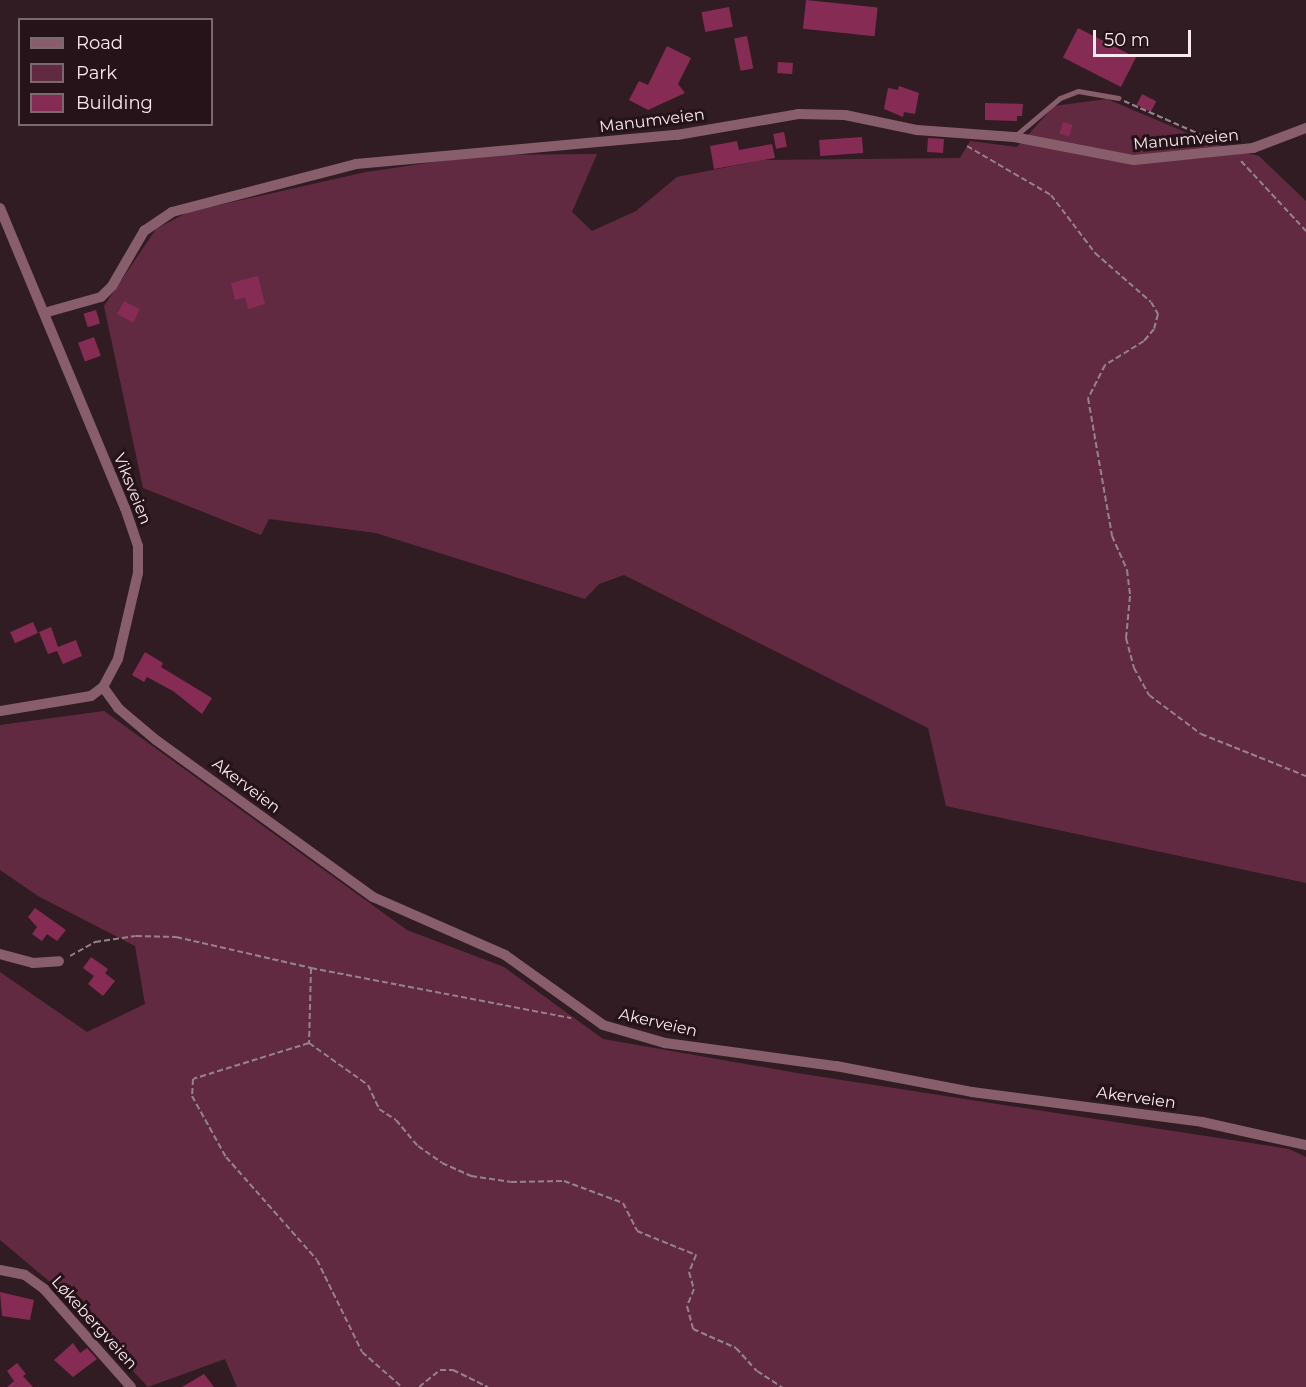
<!DOCTYPE html>
<html>
<head>
<meta charset="utf-8">
<style>
	body { margin:0 }
	#map { position:relative; width:1306px; height:1387px; overflow:hidden; background:#311c24; font-family:Montserrat,sans-serif }
	div>[style] { position:absolute }
	.green>* { inset:0; background:#622a41 }
	.building>* { inset:0; background:#862c54; transform-origin:0 0 }
	.path>* { height:2px; margin-top:-1px; transform-origin:0; background:repeating-linear-gradient(90deg,#95838a 0 6px,transparent 0 9px) }
	.lane>* { height:5px; margin:-2.5px; padding:0 2.5px; transform-origin:2.5px; border-radius:2.5px; background:#885e6d }
	.street>* { height:10px; margin:-5px; padding:0 5px; transform-origin:5px; border-radius:5px; background:#885e6d }
	span { translate:-50% -50%; white-space:nowrap; text-align:center; line-height:1.15; -webkit-text-stroke:6px #26131a; paint-order:stroke }
	.street-label { font-size:16px; color:#f9eaef }
	.legend { position:absolute; left:18px; top:18px; width:195px; height:108px; box-sizing:border-box; background:#26131a; border:2px solid #7a696f; margin:0; padding:8px 10px; list-style:none; font-size:18px; color:#f9eaef }
	.legend li { display:flex; align-items:center; gap:12px; height:30px }
	.legend b { width:30px; border:2px solid #7a696f }
	.scale { position:absolute; left:1093px; top:30px; width:98px; height:27px; box-sizing:border-box; border:3px solid #f9eaef; border-top:0; padding-left:8px; font-size:18px; line-height:21px; white-space:nowrap; color:#f9eaef; -webkit-text-stroke:4px #26131a; paint-order:stroke }
</style>
</head>
<body>
<div id="map">
	<div class="green">
		<i style="clip-path:polygon(1107px 99px,1211px 143px,1259px 156px,1306px 201px,1306px 883px,946px 806px,928px 728px,624px 575px,599px 584px,585px 599px,376px 533px,269px 519px,261px 535px,143px 488px,104px 306px,156px 229px,188px 212px,366px 172px,482px 155px,597px 154px,572px 212px,592px 231px,636px 211px,677px 177px,763px 160px,960px 158px,970px 141px,1017px 147px,1054px 106px)"></i>
		<i style="clip-path:polygon(104px 711px,407px 930px,504px 967px,603px 1039px,797px 1073px,1289px 1149px,1306px 1157px,1306px 1387px,237px 1387px,225px 1359px,148px 1387px,50px 1282px,0 1240px,0 972px,87px 1032px,145px 1004px,135px 946px,38px 896px,0 870px,0 725px)"></i>
	</div>
	<div class="building">
		<i style="left:806px;top:0;width:72px;height:29px;rotate:6deg"></i>
		<i style="left:729px;top:7px;width:20px;height:28px;rotate:79deg"></i>
		<i style="left:1078px;top:28px;width:65px;height:33px;rotate:27deg"></i>
		<i style="left:747px;top:36px;width:33px;height:13px;rotate:79deg"></i>
		<i style="clip-path:polygon(667px 46px,691px 58px,678px 84px,685px 93px,648px 110px,629px 100px,639px 81px,648px 85px)"></i>
		<i style="left:778px;top:62px;width:15px;height:11px;rotate:4deg"></i>
		<i style="clip-path:polygon(899px 86px,919px 93px,915px 114px,904px 112px,903px 117px,884px 109px,888px 88px,898px 90px)"></i>
		<i style="left:1142px;top:94px;width:16px;height:12px;rotate:27deg"></i>
		<i style="clip-path:polygon(985px 103px,1023px 104px,1022px 116px,1017px 116px,1017px 121px,985px 120px)"></i>
		<i style="left:1063px;top:122px;width:10px;height:12px;rotate:17deg"></i>
		<i style="left:784px;top:132px;width:15px;height:11px;rotate:79deg"></i>
		<i style="left:862px;top:137px;width:16px;height:43px;rotate:86deg"></i>
		<i style="left:928px;top:138px;width:16px;height:14px;rotate:4deg"></i>
		<i style="clip-path:polygon(737px 141px,739px 150px,772px 144px,775px 158px,714px 169px,710px 146px)"></i>
		<i style="clip-path:polygon(258px 276px,265px 304px,248px 309px,245px 297px,235px 300px,231px 283px)"></i>
		<i style="left:124px;top:301px;width:18px;height:15px;rotate:27deg"></i>
		<i style="left:96px;top:310px;width:14px;height:13px;rotate:73deg"></i>
		<i style="left:94px;top:337px;width:20px;height:17px;rotate:70deg"></i>
		<i style="left:33px;top:622px;width:12px;height:25px;rotate:66deg"></i>
		<i style="clip-path:polygon(51px 627px,58px 647px,76px 640px,82px 656px,63px 664px,57px 651px,48px 654px,39px 632px)"></i>
		<i style="clip-path:polygon(145px 652px,163px 663px,161px 667px,212px 698px,202px 714px,173px 691px,147px 677px,144px 682px,132px 675px)"></i>
		<i style="clip-path:polygon(35px 908px,66px 930px,57px 941px,47px 934px,42px 941px,32px 934px,37px 927px,28px 917px)"></i>
		<i style="clip-path:polygon(91px 957px,108px 969px,105px 973px,115px 981px,103px 996px,88px 984px,94px 976px,83px 968px)"></i>
		<i style="clip-path:polygon(0 1292px,34px 1300px,30px 1320px,2px 1316px)"></i>
		<i style="clip-path:polygon(73px 1343px,80px 1353px,87px 1348px,97px 1359px,73px 1377px,54px 1360px)"></i>
		<i style="clip-path:polygon(17px 1363px,26px 1374px,23px 1376px,33px 1387px,7px 1387px,14px 1381px,7px 1371px)"></i>
		<i style="clip-path:polygon(204px 1374px,214px 1387px,182px 1387px)"></i>
	</div>
	<div class="path">
		<i style="left:1124px;top:101px;width:97px;rotate:23.7deg"></i>
		<i style="left:967px;top:146px;width:97px;rotate:30.3deg"></i>
		<i style="left:1051px;top:195px;width:73px;rotate:52.8deg"></i>
		<i style="left:1095px;top:253px;width:74px;rotate:41.2deg"></i>
		<i style="left:1151px;top:302px;width:14px;rotate:60deg"></i>
		<i style="left:1158px;top:314px;width:16px;rotate:105deg"></i>
		<i style="left:1154px;top:329px;width:16px;rotate:130deg"></i>
		<i style="left:1144px;top:341px;width:46px;rotate:148.4deg"></i>
		<i style="left:1105px;top:365px;width:37px;rotate:117deg"></i>
		<i style="left:1088px;top:398px;width:140px;rotate:80.1deg"></i>
		<i style="left:1112px;top:536px;width:37px;rotate:66deg"></i>
		<i style="left:1127px;top:570px;width:26px;rotate:83deg"></i>
		<i style="left:1130px;top:596px;width:42px;rotate:95.4deg"></i>
		<i style="left:1126px;top:638px;width:31px;rotate:75deg"></i>
		<i style="left:1134px;top:668px;width:31px;rotate:61deg"></i>
		<i style="left:1149px;top:695px;width:65px;rotate:36.9deg"></i>
		<i style="left:1201px;top:734px;width:113px;rotate:21.8deg"></i>
		<i style="left:1241px;top:161px;width:96px;rotate:47.1deg"></i>
		<i style="left:70px;top:956px;width:29px;rotate:-29deg"></i>
		<i style="left:95px;top:942px;width:41px;rotate:-8.3deg"></i>
		<i style="left:136px;top:936px;width:40px;rotate:1.4deg"></i>
		<i style="left:176px;top:937px;width:139px;rotate:12.9deg"></i>
		<i style="left:311px;top:968px;width:265px;rotate:10.9deg"></i>
		<i style="left:311px;top:968px;width:75px;rotate:91.5deg"></i>
		<i style="left:309px;top:1043px;width:72px;rotate:35.4deg"></i>
		<i style="left:368px;top:1085px;width:26px;rotate:65deg"></i>
		<i style="left:379px;top:1109px;width:20px;rotate:33deg"></i>
		<i style="left:396px;top:1120px;width:34px;rotate:50deg"></i>
		<i style="left:418px;top:1146px;width:29px;rotate:35deg"></i>
		<i style="left:442px;top:1163px;width:32px;rotate:24deg"></i>
		<i style="left:471px;top:1176px;width:40px;rotate:8.5deg"></i>
		<i style="left:511px;top:1182px;width:53px;rotate:-1.1deg"></i>
		<i style="left:564px;top:1181px;width:63px;rotate:20.4deg"></i>
		<i style="left:623px;top:1203px;width:31px;rotate:63deg"></i>
		<i style="left:637px;top:1231px;width:64px;rotate:22.1deg"></i>
		<i style="left:696px;top:1255px;width:18px;rotate:112deg"></i>
		<i style="left:689px;top:1272px;width:18px;rotate:74deg"></i>
		<i style="left:694px;top:1289px;width:18px;rotate:112deg"></i>
		<i style="left:687px;top:1306px;width:24px;rotate:75deg"></i>
		<i style="left:693px;top:1329px;width:47px;rotate:23.8deg"></i>
		<i style="left:736px;top:1348px;width:31px;rotate:48deg"></i>
		<i style="left:757px;top:1371px;width:30px;rotate:33deg"></i>
		<i style="left:309px;top:1043px;width:121px;rotate:162.8deg"></i>
		<i style="left:193px;top:1079px;width:17px;rotate:93deg"></i>
		<i style="left:192px;top:1096px;width:70px;rotate:60.9deg"></i>
		<i style="left:226px;top:1157px;width:137px;rotate:48.5deg"></i>
		<i style="left:317px;top:1260px;width:102px;rotate:63.9deg"></i>
		<i style="left:362px;top:1352px;width:53px;rotate:41.2deg"></i>
		<i style="left:419px;top:1387px;width:27px;rotate:-39deg"></i>
		<i style="left:440px;top:1370px;width:13px"></i>
		<i style="left:453px;top:1370px;width:39px;rotate:26deg"></i>
	</div>
	<div class="lane">
		<i style="left:1015px;top:136px;width:59px;rotate:-40.2deg"></i>
		<i style="left:1060px;top:98px;width:19px;rotate:-21deg"></i>
		<i style="left:1078px;top:91px;width:41px;rotate:9.9deg"></i>
	</div>
	<div class="street">
		<i style="left:0;top:208px;width:325px;rotate:67.4deg"></i>
		<i style="left:125px;top:508px;width:40px;rotate:71.1deg"></i>
		<i style="left:138px;top:546px;width:27px;rotate:90deg"></i>
		<i style="left:138px;top:573px;width:88px;rotate:103.1deg"></i>
		<i style="left:118px;top:659px;width:32px;rotate:118deg"></i>
		<i style="left:103px;top:687px;width:15px;rotate:143deg"></i>
		<i style="left:91px;top:696px;width:92px;rotate:170.6deg"></i>
		<i style="left:44px;top:313px;width:59px;rotate:-15.7deg"></i>
		<i style="left:101px;top:297px;width:16px;rotate:-45deg"></i>
		<i style="left:112px;top:286px;width:64px;rotate:-59.8deg"></i>
		<i style="left:144px;top:231px;width:34px;rotate:-34deg"></i>
		<i style="left:172px;top:212px;width:190px;rotate:-14.6deg"></i>
		<i style="left:356px;top:164px;width:322px;rotate:-5.2deg"></i>
		<i style="left:677px;top:135px;width:123px;rotate:-9.8deg"></i>
		<i style="left:798px;top:114px;width:47px;rotate:1.2deg"></i>
		<i style="left:845px;top:115px;width:74px;rotate:11.8deg"></i>
		<i style="left:917px;top:130px;width:97px;rotate:4.1deg"></i>
		<i style="left:1014px;top:137px;width:122px;rotate:10.9deg"></i>
		<i style="left:1134px;top:160px;width:120px;rotate:-5.8deg"></i>
		<i style="left:1253px;top:148px;width:57px;rotate:-20.7deg"></i>
		<i style="left:103px;top:687px;width:26px;rotate:54deg"></i>
		<i style="left:118px;top:708px;width:50px;rotate:40.1deg"></i>
		<i style="left:156px;top:740px;width:268px;rotate:35.9deg"></i>
		<i style="left:373px;top:897px;width:144px;rotate:23.7deg"></i>
		<i style="left:505px;top:955px;width:120px;rotate:35.5deg"></i>
		<i style="left:603px;top:1025px;width:65px;rotate:16.2deg"></i>
		<i style="left:665px;top:1043px;width:173px;rotate:7.7deg"></i>
		<i style="left:836px;top:1066px;width:138px;rotate:10.8deg"></i>
		<i style="left:972px;top:1092px;width:232px;rotate:7.4deg"></i>
		<i style="left:1202px;top:1122px;width:107px;rotate:12.5deg"></i>
		<i style="left:0;top:954px;width:34px;rotate:15deg"></i>
		<i style="left:33px;top:963px;width:26px;rotate:-4deg"></i>
		<i style="left:0;top:1270px;width:25px;rotate:11deg"></i>
		<i style="left:25px;top:1275px;width:24px;rotate:36deg"></i>
		<i style="left:44px;top:1289px;width:131px;rotate:48.4deg"></i>
	</div>
	<div class="street-label">
		<span style="left:652px;top:121px;rotate:-7deg">Manumveien</span>
		<span style="left:1186px;top:140px;rotate:-5deg">Manumveien</span>
		<span style="left:132px;top:489px;rotate:68deg">Viksveien</span>
		<span style="left:246px;top:786px;rotate:37deg">Akerveien</span>
		<span style="left:658px;top:1023px;rotate:13deg">Akerveien</span>
		<span style="left:1136px;top:1098px;rotate:8deg">Akerveien</span>
		<span style="left:94px;top:1323px;rotate:48deg">Løkebergveien</span>
	</div>
	<ul class="legend">
	<li><b style="height:8px;background:#885e6d"></b>Road</li>
	<li><b style="height:16px;background:#622a41"></b>Park</li>
	<li><b style="height:16px;background:#862c54"></b>Building</li>
	</ul>
	<div class="scale">50 m</div>
</div>
</body>
</html>
